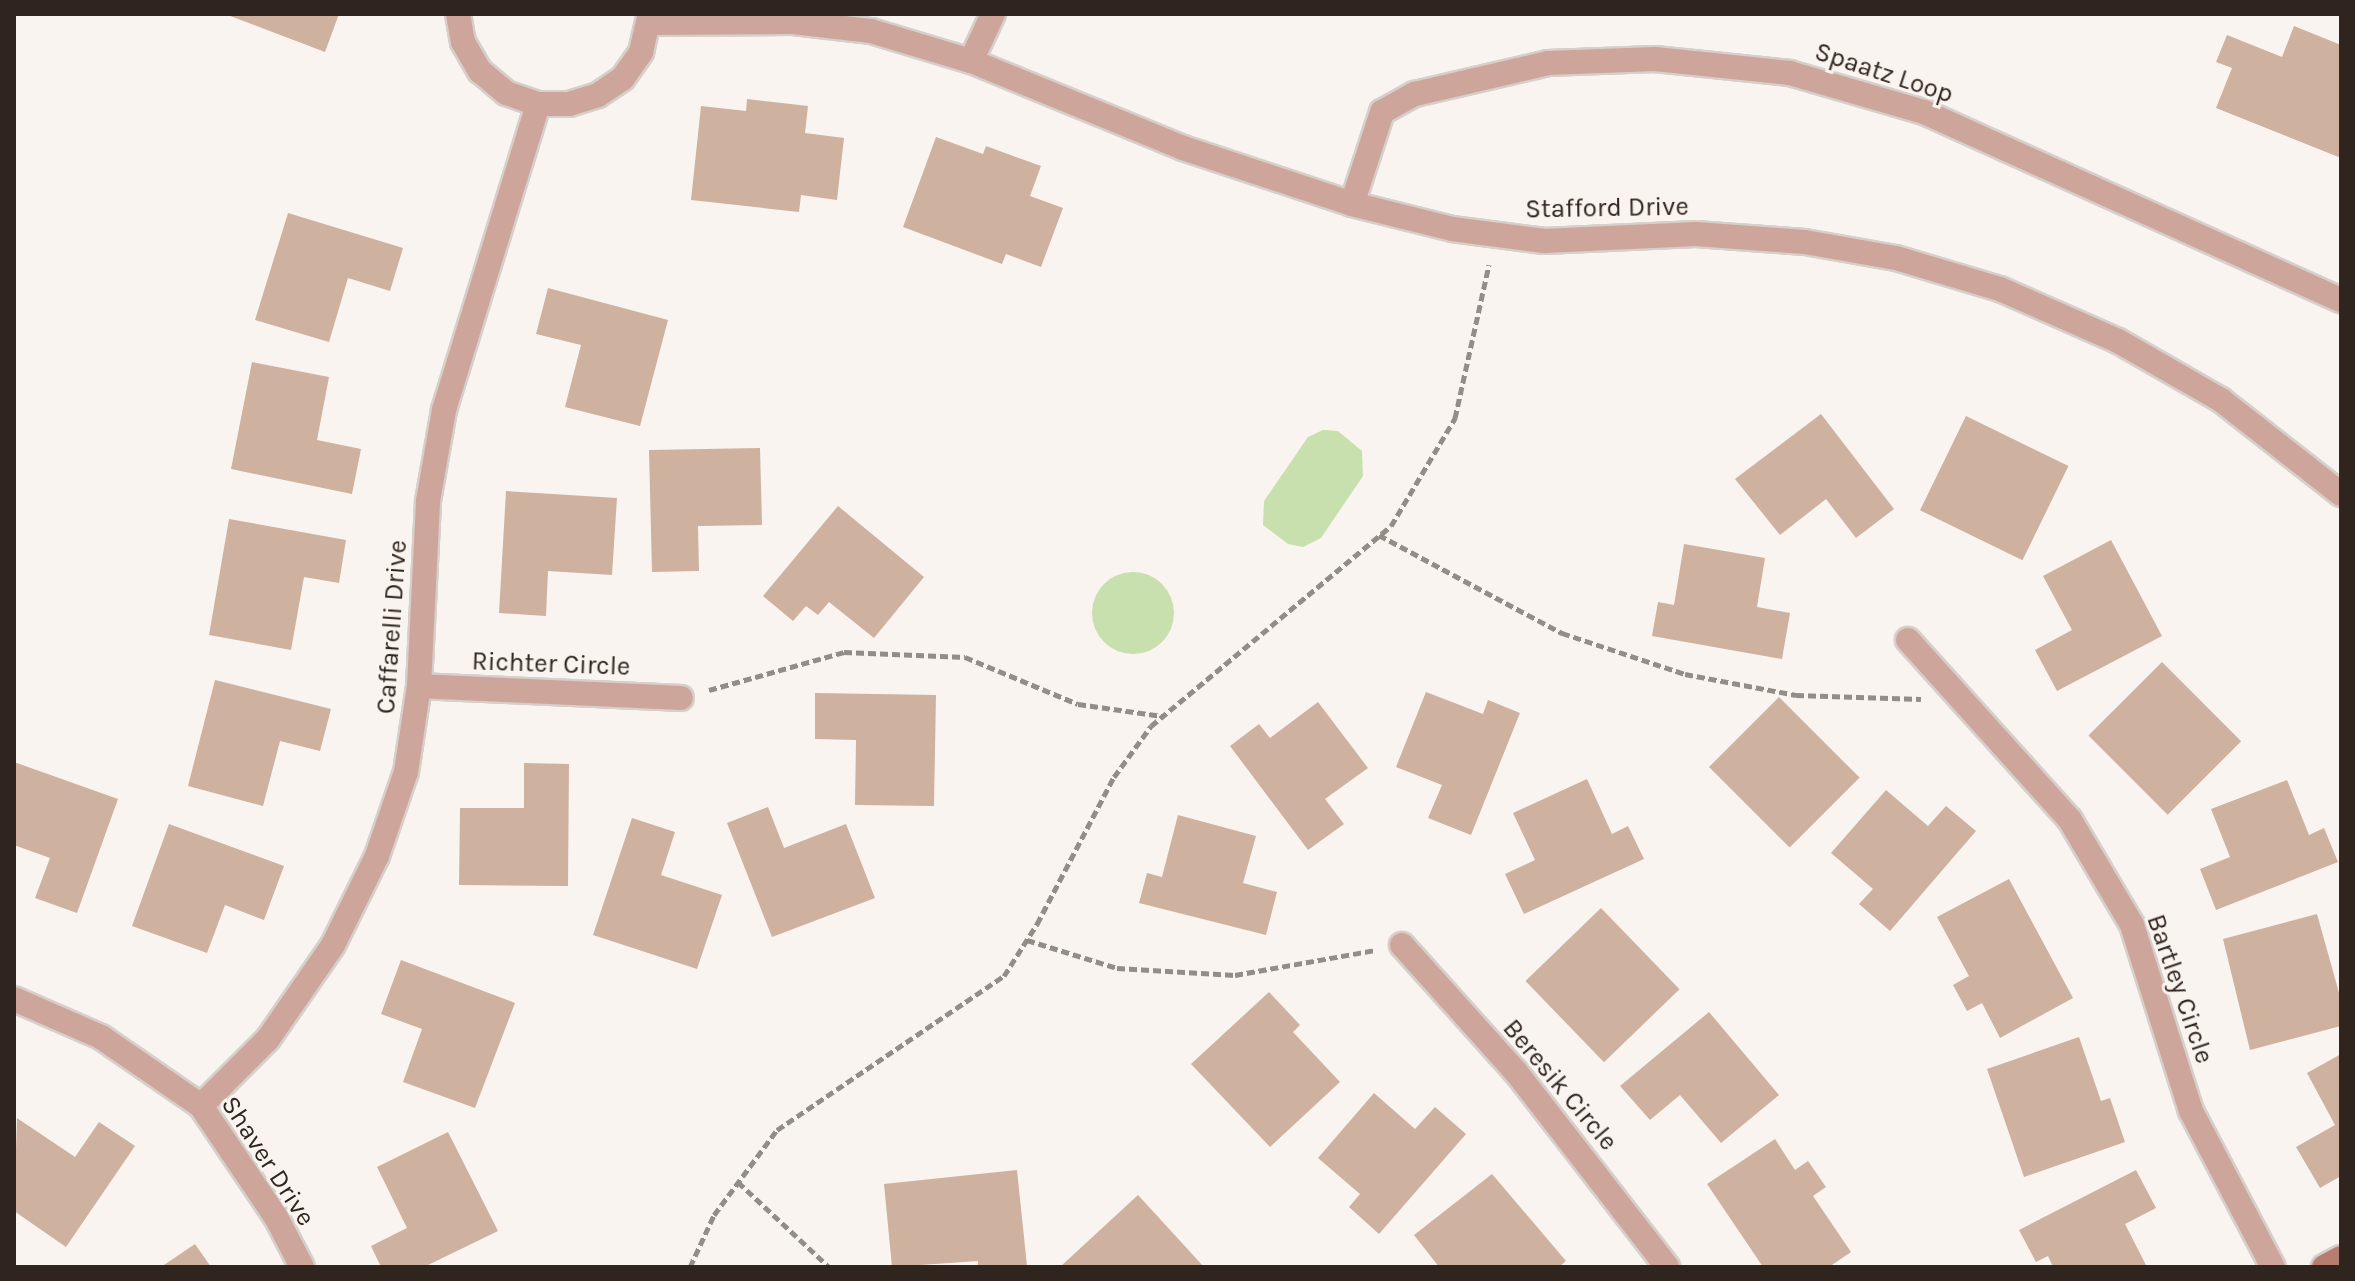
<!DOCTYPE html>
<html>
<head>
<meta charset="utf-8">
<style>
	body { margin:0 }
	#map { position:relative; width:2355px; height:1281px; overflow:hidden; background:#faf4f0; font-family:Karla,sans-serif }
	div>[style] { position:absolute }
	.green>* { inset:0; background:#c8dfae }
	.round { border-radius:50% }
	.building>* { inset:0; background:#ceb19f; transform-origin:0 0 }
	.path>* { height:5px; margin-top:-2.5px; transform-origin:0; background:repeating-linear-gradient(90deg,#948c86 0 8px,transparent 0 12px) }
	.roads { filter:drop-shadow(2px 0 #d6cfca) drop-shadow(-2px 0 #d6cfca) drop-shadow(0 2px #d6cfca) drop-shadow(0 -2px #d6cfca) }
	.street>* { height:24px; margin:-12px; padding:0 12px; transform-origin:12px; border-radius:12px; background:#cea59b }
	.secondary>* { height:24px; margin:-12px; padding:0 12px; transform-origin:12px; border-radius:12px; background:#b77d6f }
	span { translate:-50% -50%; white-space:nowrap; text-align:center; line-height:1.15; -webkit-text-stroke:6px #faf4f0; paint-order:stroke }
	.street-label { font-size:26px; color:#30251e }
	.frame { position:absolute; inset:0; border:16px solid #30251e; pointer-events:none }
</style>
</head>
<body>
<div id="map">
	<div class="green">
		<i style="clip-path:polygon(1338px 431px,1362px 451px,1363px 476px,1321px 538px,1303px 547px,1288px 544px,1263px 525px,1264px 501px,1308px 437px,1323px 430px)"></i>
		<i class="round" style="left:1092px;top:572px;width:82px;height:82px"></i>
	</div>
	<div class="building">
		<i style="clip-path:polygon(225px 14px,339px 14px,325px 52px)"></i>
		<i style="clip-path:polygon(2294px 26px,2341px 45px,2341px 158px,2216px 108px,2232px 68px,2216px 62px,2227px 35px,2282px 57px)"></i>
		<i style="clip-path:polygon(747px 99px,808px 106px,805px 133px,844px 138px,837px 200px,801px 195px,799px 212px,691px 200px,701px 106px,746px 111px)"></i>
		<i style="clip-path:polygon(936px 137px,983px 154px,986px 146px,1041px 166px,1030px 196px,1063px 208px,1041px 267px,1006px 254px,1002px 264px,903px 227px)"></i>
		<i style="clip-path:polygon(288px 213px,403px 248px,390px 291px,348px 278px,329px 342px,255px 320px)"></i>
		<i style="clip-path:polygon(548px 288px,668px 320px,640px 426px,565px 407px,581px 345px,536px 334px)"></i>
		<i style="clip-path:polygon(252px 362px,329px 377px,317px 440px,361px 449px,352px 494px,231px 469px)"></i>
		<i style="clip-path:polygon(1821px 414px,1894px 509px,1856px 538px,1826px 499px,1780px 535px,1735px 479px)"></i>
		<i style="left:1966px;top:416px;width:114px;height:105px;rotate:26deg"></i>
		<i style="clip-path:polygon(760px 448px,762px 525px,698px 526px,699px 571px,652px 572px,649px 450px)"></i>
		<i style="clip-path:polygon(506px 491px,617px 498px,612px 575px,548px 571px,546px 616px,499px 613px)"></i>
		<i style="clip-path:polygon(838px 506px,924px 577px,874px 638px,829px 602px,818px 615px,806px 606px,793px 621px,763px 596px)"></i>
		<i style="clip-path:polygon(229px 519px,346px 540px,339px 583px,304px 577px,291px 650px,209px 635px)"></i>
		<i style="clip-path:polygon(2111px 540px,2162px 636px,2057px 691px,2035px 650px,2072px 630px,2043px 576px)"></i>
		<i style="clip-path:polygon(1684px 544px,1765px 558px,1757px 607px,1790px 613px,1782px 659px,1652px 636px,1658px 602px,1674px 605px)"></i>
		<i style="left:2162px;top:662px;width:112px;height:104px;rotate:45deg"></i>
		<i style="clip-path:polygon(215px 680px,331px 709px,320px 751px,280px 741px,263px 806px,188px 786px)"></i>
		<i style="clip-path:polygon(1426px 692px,1483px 714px,1488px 700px,1520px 713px,1471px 835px,1428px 818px,1442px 785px,1396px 767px)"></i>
		<i style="clip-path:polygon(815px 693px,936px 695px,934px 806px,855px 805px,856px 740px,815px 739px)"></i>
		<i style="left:1779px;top:697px;width:114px;height:99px;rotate:45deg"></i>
		<i style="clip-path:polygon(1318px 702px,1368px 768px,1325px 799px,1344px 824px,1308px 850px,1230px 746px,1259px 724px,1270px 738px)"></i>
		<i style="clip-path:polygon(14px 762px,118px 799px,77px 913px,35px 898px,50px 858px,14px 845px)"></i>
		<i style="clip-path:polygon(524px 763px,569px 764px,568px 886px,459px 885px,460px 808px,524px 808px)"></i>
		<i style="clip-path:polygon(1587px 779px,1612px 834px,1628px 826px,1644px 859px,1524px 914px,1505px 874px,1535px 860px,1513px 813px)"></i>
		<i style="clip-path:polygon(2287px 780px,2309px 835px,2324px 828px,2338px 862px,2216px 910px,2200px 869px,2230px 857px,2211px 809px)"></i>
		<i style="clip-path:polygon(1886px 790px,1928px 826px,1946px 806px,1976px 831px,1890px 931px,1859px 904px,1873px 889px,1831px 853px)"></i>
		<i style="clip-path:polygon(768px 807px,784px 848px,846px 824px,875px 898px,772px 937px,727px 823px)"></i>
		<i style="clip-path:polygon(1178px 815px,1256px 836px,1243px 883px,1277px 892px,1266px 935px,1139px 903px,1147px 873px,1162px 877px)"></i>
		<i style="clip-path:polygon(632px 818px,675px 832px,661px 875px,722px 895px,697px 969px,593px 935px)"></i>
		<i style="clip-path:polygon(169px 824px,284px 866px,264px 920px,225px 905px,207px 953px,132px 926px)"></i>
		<i style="clip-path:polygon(2009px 879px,2073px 998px,2000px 1038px,1982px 1003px,1967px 1011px,1953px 985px,1969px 976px,1937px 917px)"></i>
		<i style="left:1601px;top:908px;width:113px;height:105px;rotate:46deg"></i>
		<i style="clip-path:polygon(2317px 914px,2341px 1000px,2341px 1026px,2250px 1050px,2223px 939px)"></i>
		<i style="clip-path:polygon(401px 960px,515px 1003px,475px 1108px,403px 1082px,422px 1029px,381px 1014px)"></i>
		<i style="clip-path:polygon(1269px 992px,1300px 1025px,1293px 1032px,1340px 1082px,1270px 1147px,1191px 1064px)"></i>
		<i style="clip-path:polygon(1709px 1012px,1779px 1095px,1721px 1143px,1680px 1095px,1650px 1120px,1620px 1086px)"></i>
		<i style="clip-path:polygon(2079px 1037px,2101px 1101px,2110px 1098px,2125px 1142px,2024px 1177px,1987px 1069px)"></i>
		<i style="clip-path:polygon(2341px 1054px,2341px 1176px,2320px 1188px,2296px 1147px,2335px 1125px,2307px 1073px)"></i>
		<i style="clip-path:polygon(1374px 1093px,1415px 1129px,1435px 1107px,1466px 1134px,1379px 1234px,1349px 1207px,1360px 1194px,1318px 1158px)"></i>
		<i style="clip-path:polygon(17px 1118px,75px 1157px,99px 1122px,135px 1146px,66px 1247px,14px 1211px)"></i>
		<i style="clip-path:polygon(448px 1132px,498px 1231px,424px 1267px,381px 1267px,371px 1246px,407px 1228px,377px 1167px)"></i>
		<i style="clip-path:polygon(1775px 1139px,1795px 1170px,1808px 1161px,1826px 1187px,1813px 1196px,1851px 1252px,1829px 1267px,1763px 1267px,1707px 1184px)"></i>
		<i style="clip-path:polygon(1017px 1170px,1027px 1266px,978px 1267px,978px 1261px,892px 1267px,884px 1184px)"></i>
		<i style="clip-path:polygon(2136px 1170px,2156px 1208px,2125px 1224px,2147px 1267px,2053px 1267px,2048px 1256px,2036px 1262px,2019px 1230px)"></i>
		<i style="clip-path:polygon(1492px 1174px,1566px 1261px,1559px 1267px,1439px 1267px,1414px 1235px)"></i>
		<i style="clip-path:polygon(1138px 1195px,1204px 1267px,1060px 1267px)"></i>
		<i style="clip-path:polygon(195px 1244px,211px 1267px,161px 1267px)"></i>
	</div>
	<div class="path">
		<i style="left:1379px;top:535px;width:208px;rotate:28.2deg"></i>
		<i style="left:1562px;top:633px;width:130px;rotate:18.4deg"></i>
		<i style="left:1685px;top:674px;width:113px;rotate:10.7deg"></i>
		<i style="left:1796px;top:695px;width:125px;rotate:1.8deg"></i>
		<i style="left:709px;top:690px;width:140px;rotate:-15.7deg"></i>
		<i style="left:844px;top:652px;width:121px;rotate:2.4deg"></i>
		<i style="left:965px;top:657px;width:122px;rotate:22.6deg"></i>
		<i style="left:1078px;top:704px;width:85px;rotate:8.1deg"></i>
		<i style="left:1027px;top:940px;width:94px;rotate:17.3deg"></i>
		<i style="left:1117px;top:968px;width:118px;rotate:3.4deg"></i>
		<i style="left:1235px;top:975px;width:142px;rotate:-10.1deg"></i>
		<i style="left:738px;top:1182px;width:125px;rotate:43deg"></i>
		<i style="left:690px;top:1267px;width:57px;rotate:-65.2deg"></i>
		<i style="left:714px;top:1215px;width:106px;rotate:-53.5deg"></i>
		<i style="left:777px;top:1130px;width:274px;rotate:-34.2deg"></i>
		<i style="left:1004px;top:976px;width:62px;rotate:-57.6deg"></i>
		<i style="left:1037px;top:924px;width:166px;rotate:-62.4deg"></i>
		<i style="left:1114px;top:777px;width:63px;rotate:-54deg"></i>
		<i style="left:1151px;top:726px;width:312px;rotate:-39.8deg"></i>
		<i style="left:1391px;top:526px;width:126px;rotate:-59.3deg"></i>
		<i style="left:1455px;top:418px;width:157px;rotate:-77.5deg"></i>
	</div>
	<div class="roads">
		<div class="street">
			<i style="left:458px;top:14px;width:28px;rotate:80deg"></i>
			<i style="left:463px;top:42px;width:34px;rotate:60deg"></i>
			<i style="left:480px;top:71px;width:34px;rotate:40deg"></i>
			<i style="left:506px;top:93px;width:34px;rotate:19deg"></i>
			<i style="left:538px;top:104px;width:31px"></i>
			<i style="left:569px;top:104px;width:30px;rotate:-17deg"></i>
			<i style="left:598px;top:95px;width:30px;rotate:-34deg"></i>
			<i style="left:623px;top:78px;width:32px;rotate:-55deg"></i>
			<i style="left:641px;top:52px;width:39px;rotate:-77deg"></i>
			<i style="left:650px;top:23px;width:143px;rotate:-0.4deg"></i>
			<i style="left:793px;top:22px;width:79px;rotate:6.6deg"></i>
			<i style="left:871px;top:31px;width:104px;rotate:16.7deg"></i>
			<i style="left:971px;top:61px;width:229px;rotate:22.3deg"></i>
			<i style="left:1183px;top:148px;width:178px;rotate:18.3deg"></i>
			<i style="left:1352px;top:204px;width:103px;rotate:14deg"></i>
			<i style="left:1452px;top:229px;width:93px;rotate:7.4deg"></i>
			<i style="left:1544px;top:241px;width:152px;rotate:-2.6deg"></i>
			<i style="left:1696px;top:234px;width:109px;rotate:4.2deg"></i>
			<i style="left:1805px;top:242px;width:92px;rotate:10deg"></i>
			<i style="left:1896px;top:258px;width:109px;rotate:16.6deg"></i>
			<i style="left:2000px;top:289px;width:129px;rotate:23.8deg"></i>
			<i style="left:2118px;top:341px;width:119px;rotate:29.8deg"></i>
			<i style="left:2221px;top:400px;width:152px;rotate:38.1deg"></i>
			<i style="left:971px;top:61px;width:52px;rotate:-64.9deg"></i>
			<i style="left:1352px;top:204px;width:97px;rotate:-71.9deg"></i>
			<i style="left:1382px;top:112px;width:38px;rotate:-29deg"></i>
			<i style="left:1415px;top:94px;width:137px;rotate:-13.1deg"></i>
			<i style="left:1548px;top:63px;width:107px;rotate:-2.1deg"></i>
			<i style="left:1655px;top:59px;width:136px;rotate:5.9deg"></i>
			<i style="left:1790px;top:73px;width:140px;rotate:16.2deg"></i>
			<i style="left:1924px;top:112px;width:457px;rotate:24.3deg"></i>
			<i style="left:1908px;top:640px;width:242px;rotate:48deg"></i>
			<i style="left:2070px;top:820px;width:122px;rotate:59.4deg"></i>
			<i style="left:2132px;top:925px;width:195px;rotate:72.4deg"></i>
			<i style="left:2191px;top:1111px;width:176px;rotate:62.3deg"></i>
			<i style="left:419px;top:686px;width:262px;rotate:2.6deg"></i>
			<i style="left:1402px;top:945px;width:171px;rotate:48.1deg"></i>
			<i style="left:1516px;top:1072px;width:247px;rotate:52.2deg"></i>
			<i style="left:14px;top:999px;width:95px;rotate:23.6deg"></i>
			<i style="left:101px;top:1037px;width:121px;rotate:34.6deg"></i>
			<i style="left:201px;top:1106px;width:134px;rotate:56deg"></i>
			<i style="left:276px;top:1217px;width:56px;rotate:62.5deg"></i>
			<i style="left:201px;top:1106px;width:95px;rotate:-45deg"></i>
			<i style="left:268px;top:1039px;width:114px;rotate:-55.3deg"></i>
			<i style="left:333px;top:945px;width:99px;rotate:-63.7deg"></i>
			<i style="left:377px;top:856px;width:89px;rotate:-71deg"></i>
			<i style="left:406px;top:772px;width:87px;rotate:-81.4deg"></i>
			<i style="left:419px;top:686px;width:185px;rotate:-87.2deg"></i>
			<i style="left:428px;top:501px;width:92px;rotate:-80deg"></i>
			<i style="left:444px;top:410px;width:320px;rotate:-72.9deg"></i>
		</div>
		<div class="secondary">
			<i style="left:2324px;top:1267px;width:19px;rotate:-28deg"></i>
		</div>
	</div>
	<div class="street-label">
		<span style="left:1884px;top:73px;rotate:18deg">Spaatz Loop</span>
		<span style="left:1607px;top:208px;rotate:-1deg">Stafford Drive</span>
		<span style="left:392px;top:627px;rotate:-86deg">Caffarelli Drive</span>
		<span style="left:551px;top:664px;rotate:2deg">Richter Circle</span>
		<span style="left:2180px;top:989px;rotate:71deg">Bartley Circle</span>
		<span style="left:1560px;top:1085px;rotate:50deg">Beresik Circle</span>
		<span style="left:268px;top:1161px;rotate:57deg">Shaver Drive</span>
	</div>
	<div class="frame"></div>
</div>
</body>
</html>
